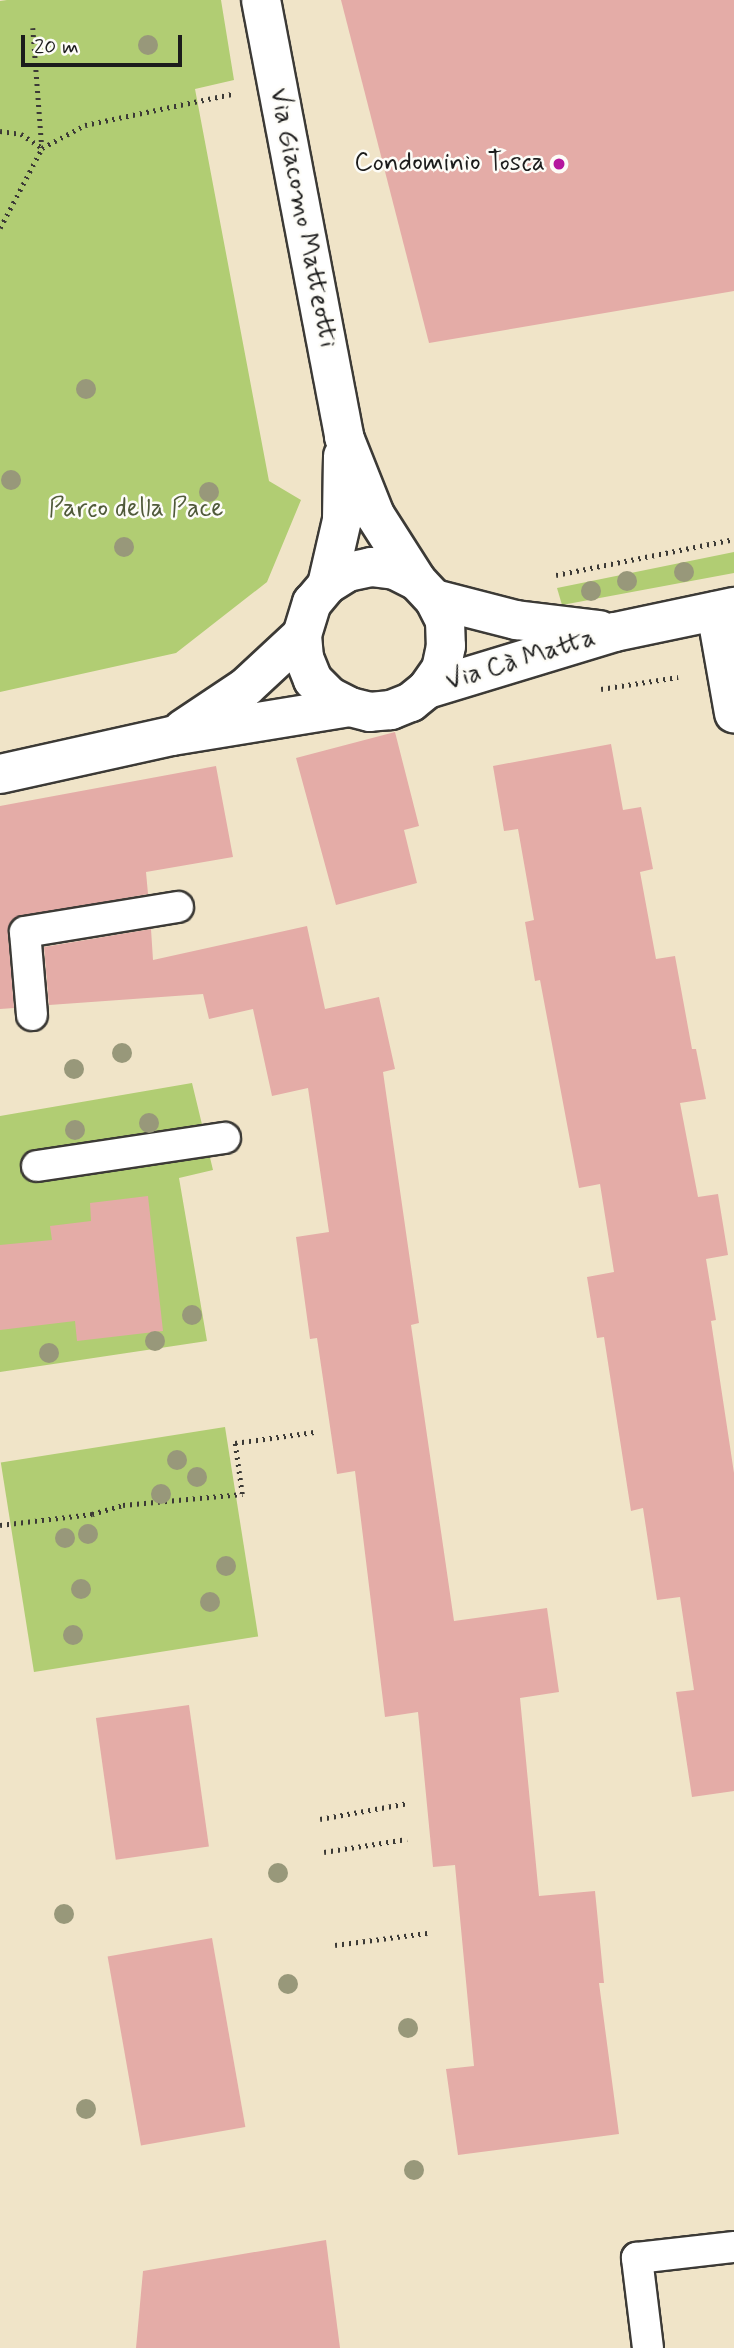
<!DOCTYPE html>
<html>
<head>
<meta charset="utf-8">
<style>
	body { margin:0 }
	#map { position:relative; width:734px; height:2348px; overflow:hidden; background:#f0e4c8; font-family:Mynerve,sans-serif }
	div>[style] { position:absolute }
	.green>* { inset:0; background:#b1cd73; transform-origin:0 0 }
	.building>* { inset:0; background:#e4aca7; transform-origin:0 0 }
	.path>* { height:4.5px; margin-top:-2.25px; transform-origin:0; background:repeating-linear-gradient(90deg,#3c3a36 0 2px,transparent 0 7px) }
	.roads { filter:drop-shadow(2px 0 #3c3a36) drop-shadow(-2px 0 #3c3a36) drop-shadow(0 2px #3c3a36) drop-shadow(0 -2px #3c3a36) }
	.lane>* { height:30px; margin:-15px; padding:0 15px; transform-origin:15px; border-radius:15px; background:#fff }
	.street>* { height:38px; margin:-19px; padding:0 19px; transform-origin:19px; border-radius:19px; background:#fff }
	.trees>* { width:20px; height:20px; margin:-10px; border-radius:50%; background:#98987a }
	.dots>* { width:19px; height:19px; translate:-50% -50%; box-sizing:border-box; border:4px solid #fdfcf7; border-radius:50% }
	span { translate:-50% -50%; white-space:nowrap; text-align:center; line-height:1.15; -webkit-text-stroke:5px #fdfcf7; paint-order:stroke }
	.poi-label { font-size:26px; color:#1c1c1c }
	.right { translate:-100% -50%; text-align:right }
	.street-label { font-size:26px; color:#1c1c1c }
	.park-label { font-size:26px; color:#505a3a }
	.scale { position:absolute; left:21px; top:35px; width:161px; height:32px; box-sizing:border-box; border:4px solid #1c1c1c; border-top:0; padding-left:9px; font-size:21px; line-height:24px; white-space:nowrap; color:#1c1c1c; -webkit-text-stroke:5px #fdfcf7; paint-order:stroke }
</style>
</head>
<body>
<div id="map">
	<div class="green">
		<i style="clip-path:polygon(7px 0,221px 0,234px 80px,195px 89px,269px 481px,301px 500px,267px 582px,176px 653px,0 692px,0 1px)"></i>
		<i style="clip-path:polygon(734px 552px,734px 573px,562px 605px,557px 588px)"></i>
		<i style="clip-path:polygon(192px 1083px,213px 1170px,179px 1178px,207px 1341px,0 1372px,0 1116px)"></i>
		<i style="left:225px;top:1427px;width:212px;height:227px;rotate:81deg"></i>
	</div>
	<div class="building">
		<i style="clip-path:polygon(341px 0,734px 0,734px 291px,429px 343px)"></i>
		<i style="clip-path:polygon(395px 732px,419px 826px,404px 830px,417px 883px,336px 905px,296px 758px)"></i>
		<i style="clip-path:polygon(611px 744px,623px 810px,641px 807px,653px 869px,640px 872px,656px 959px,675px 956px,692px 1049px,696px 1049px,706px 1099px,680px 1103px,698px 1197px,718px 1194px,728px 1255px,706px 1259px,716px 1320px,711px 1321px,734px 1473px,734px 1791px,692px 1797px,676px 1692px,694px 1690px,680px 1597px,657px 1600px,643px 1508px,631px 1511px,604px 1337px,597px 1338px,587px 1277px,614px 1272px,600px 1184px,579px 1188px,540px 980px,535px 981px,525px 922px,534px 920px,518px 829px,504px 831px,493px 766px)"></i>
		<i style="clip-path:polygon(216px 766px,233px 857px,146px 872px,148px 894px,15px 918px,8px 933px,14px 1008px,0 1009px,0 806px)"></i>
		<i style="clip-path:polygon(307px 926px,325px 1009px,379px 997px,395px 1069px,383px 1072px,419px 1323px,411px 1325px,454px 1621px,547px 1608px,559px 1692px,520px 1698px,539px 1896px,595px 1891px,604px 1983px,599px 1983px,619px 2134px,458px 2155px,446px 2069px,474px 2066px,455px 1865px,433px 1867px,418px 1712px,385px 1717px,355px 1471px,337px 1474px,317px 1338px,310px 1339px,296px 1237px,329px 1232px,308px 1088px,272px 1096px,253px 1009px,209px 1019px,203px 994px,49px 1005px,44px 947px,151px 929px,153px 960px)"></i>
		<i style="clip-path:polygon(148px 1196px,163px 1331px,77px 1341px,75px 1321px,0 1330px,0 1245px,52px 1240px,50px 1226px,91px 1221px,90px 1203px)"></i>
		<i style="left:189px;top:1705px;width:143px;height:94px;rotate:82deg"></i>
		<i style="left:212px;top:1938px;width:192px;height:106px;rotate:80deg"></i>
		<i style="clip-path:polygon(326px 2240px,340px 2348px,136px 2348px,143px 2271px)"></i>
	</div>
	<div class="path">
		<i style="left:33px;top:28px;width:120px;rotate:85.7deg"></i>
		<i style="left:0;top:131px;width:21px;rotate:8deg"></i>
		<i style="left:21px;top:134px;width:24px;rotate:33deg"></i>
		<i style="left:0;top:228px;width:90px;rotate:-62.3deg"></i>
		<i style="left:42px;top:148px;width:49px;rotate:-28.1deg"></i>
		<i style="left:85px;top:125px;width:150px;rotate:-11.9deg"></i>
		<i style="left:556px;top:575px;width:182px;rotate:-11.4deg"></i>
		<i style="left:601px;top:689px;width:78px;rotate:-8.9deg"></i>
		<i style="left:0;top:1525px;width:93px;rotate:-6.8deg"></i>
		<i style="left:92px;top:1514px;width:32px;rotate:-16deg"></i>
		<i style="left:123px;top:1505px;width:120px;rotate:-5.3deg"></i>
		<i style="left:242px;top:1494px;width:51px;rotate:-97.8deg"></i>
		<i style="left:235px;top:1443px;width:80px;rotate:-7.9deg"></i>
		<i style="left:320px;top:1819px;width:90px;rotate:-10.2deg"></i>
		<i style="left:324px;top:1852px;width:84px;rotate:-8.9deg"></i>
		<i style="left:335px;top:1945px;width:93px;rotate:-7.4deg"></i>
	</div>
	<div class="roads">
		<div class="lane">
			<i style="left:32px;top:1015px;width:83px;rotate:-94.8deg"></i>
			<i style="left:25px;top:932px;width:155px;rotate:-9.3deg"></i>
			<i style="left:37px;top:1166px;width:190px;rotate:-8.5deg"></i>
			<i style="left:648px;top:2348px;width:91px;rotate:-97deg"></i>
			<i style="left:637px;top:2258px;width:98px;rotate:-6.5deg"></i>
		</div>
		<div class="street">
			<i style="left:261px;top:0;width:445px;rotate:79.2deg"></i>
			<i style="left:344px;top:437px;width:84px;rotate:68.3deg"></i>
			<i style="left:375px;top:515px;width:78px;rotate:57.5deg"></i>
			<i style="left:417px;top:581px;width:25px;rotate:47deg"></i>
			<i style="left:434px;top:599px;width:25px;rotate:63deg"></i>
			<i style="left:445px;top:621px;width:25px;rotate:88deg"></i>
			<i style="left:446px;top:646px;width:24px;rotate:102deg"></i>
			<i style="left:441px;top:669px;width:24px;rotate:125deg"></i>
			<i style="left:427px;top:689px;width:21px;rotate:141deg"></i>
			<i style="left:411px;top:702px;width:22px;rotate:158deg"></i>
			<i style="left:391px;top:710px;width:21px;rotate:175deg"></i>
			<i style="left:370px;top:712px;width:21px;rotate:-166deg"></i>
			<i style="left:350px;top:707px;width:22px;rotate:-153deg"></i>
			<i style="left:330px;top:697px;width:24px;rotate:-135deg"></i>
			<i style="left:313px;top:680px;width:24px;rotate:-112deg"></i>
			<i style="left:304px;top:658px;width:23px;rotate:-95deg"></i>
			<i style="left:302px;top:635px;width:34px;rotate:-73deg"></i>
			<i style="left:312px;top:603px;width:23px;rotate:-50deg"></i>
			<i style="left:327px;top:585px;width:25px;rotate:-32deg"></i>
			<i style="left:348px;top:572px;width:24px;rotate:-12deg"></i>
			<i style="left:371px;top:567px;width:24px;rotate:7deg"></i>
			<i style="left:395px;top:570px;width:25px;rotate:27deg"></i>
			<i style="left:327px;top:585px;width:67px;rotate:-77deg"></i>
			<i style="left:342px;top:520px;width:64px;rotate:-89.1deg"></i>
			<i style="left:434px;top:599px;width:85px;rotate:14.4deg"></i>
			<i style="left:516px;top:620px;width:84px;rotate:6.9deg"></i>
			<i style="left:716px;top:611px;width:104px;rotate:80deg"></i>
			<i style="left:427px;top:689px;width:196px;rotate:-16.9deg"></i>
			<i style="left:615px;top:632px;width:122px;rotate:-11.9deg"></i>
			<i style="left:183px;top:729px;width:76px;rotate:-33.7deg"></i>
			<i style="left:246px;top:687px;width:76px;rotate:-42.9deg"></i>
			<i style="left:0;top:774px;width:176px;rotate:-12.5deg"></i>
			<i style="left:172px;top:736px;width:180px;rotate:-9.3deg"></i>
		</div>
	</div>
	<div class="trees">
		<i style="left:148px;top:45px"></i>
		<i style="left:86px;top:389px"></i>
		<i style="left:11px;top:480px"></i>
		<i style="left:209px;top:492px"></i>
		<i style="left:124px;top:547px"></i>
		<i style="left:684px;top:572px"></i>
		<i style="left:627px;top:581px"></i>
		<i style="left:591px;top:591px"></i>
		<i style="left:122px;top:1053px"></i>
		<i style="left:74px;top:1069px"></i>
		<i style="left:149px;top:1123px"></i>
		<i style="left:75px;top:1130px"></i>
		<i style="left:192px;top:1315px"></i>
		<i style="left:155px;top:1341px"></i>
		<i style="left:49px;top:1353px"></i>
		<i style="left:177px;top:1460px"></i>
		<i style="left:197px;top:1477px"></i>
		<i style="left:161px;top:1494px"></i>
		<i style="left:88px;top:1534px"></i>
		<i style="left:65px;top:1538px"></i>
		<i style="left:226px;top:1566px"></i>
		<i style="left:81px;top:1589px"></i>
		<i style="left:210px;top:1602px"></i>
		<i style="left:73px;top:1635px"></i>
		<i style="left:278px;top:1873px"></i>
		<i style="left:64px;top:1914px"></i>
		<i style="left:288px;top:1984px"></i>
		<i style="left:408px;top:2028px"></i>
		<i style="left:86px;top:2109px"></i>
		<i style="left:414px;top:2170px"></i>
	</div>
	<div class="dots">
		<i style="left:559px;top:164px;background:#b5179e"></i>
	</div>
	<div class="poi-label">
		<span class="right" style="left:545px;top:164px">Condominio Tosca</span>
	</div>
	<div class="street-label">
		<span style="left:302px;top:218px;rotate:79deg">Via Giacomo Matteotti</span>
		<span style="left:521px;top:661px;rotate:-17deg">Via Cà Matta</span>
	</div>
	<div class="park-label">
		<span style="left:136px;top:510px">Parco della Pace</span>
	</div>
	<div class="scale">20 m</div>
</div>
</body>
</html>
